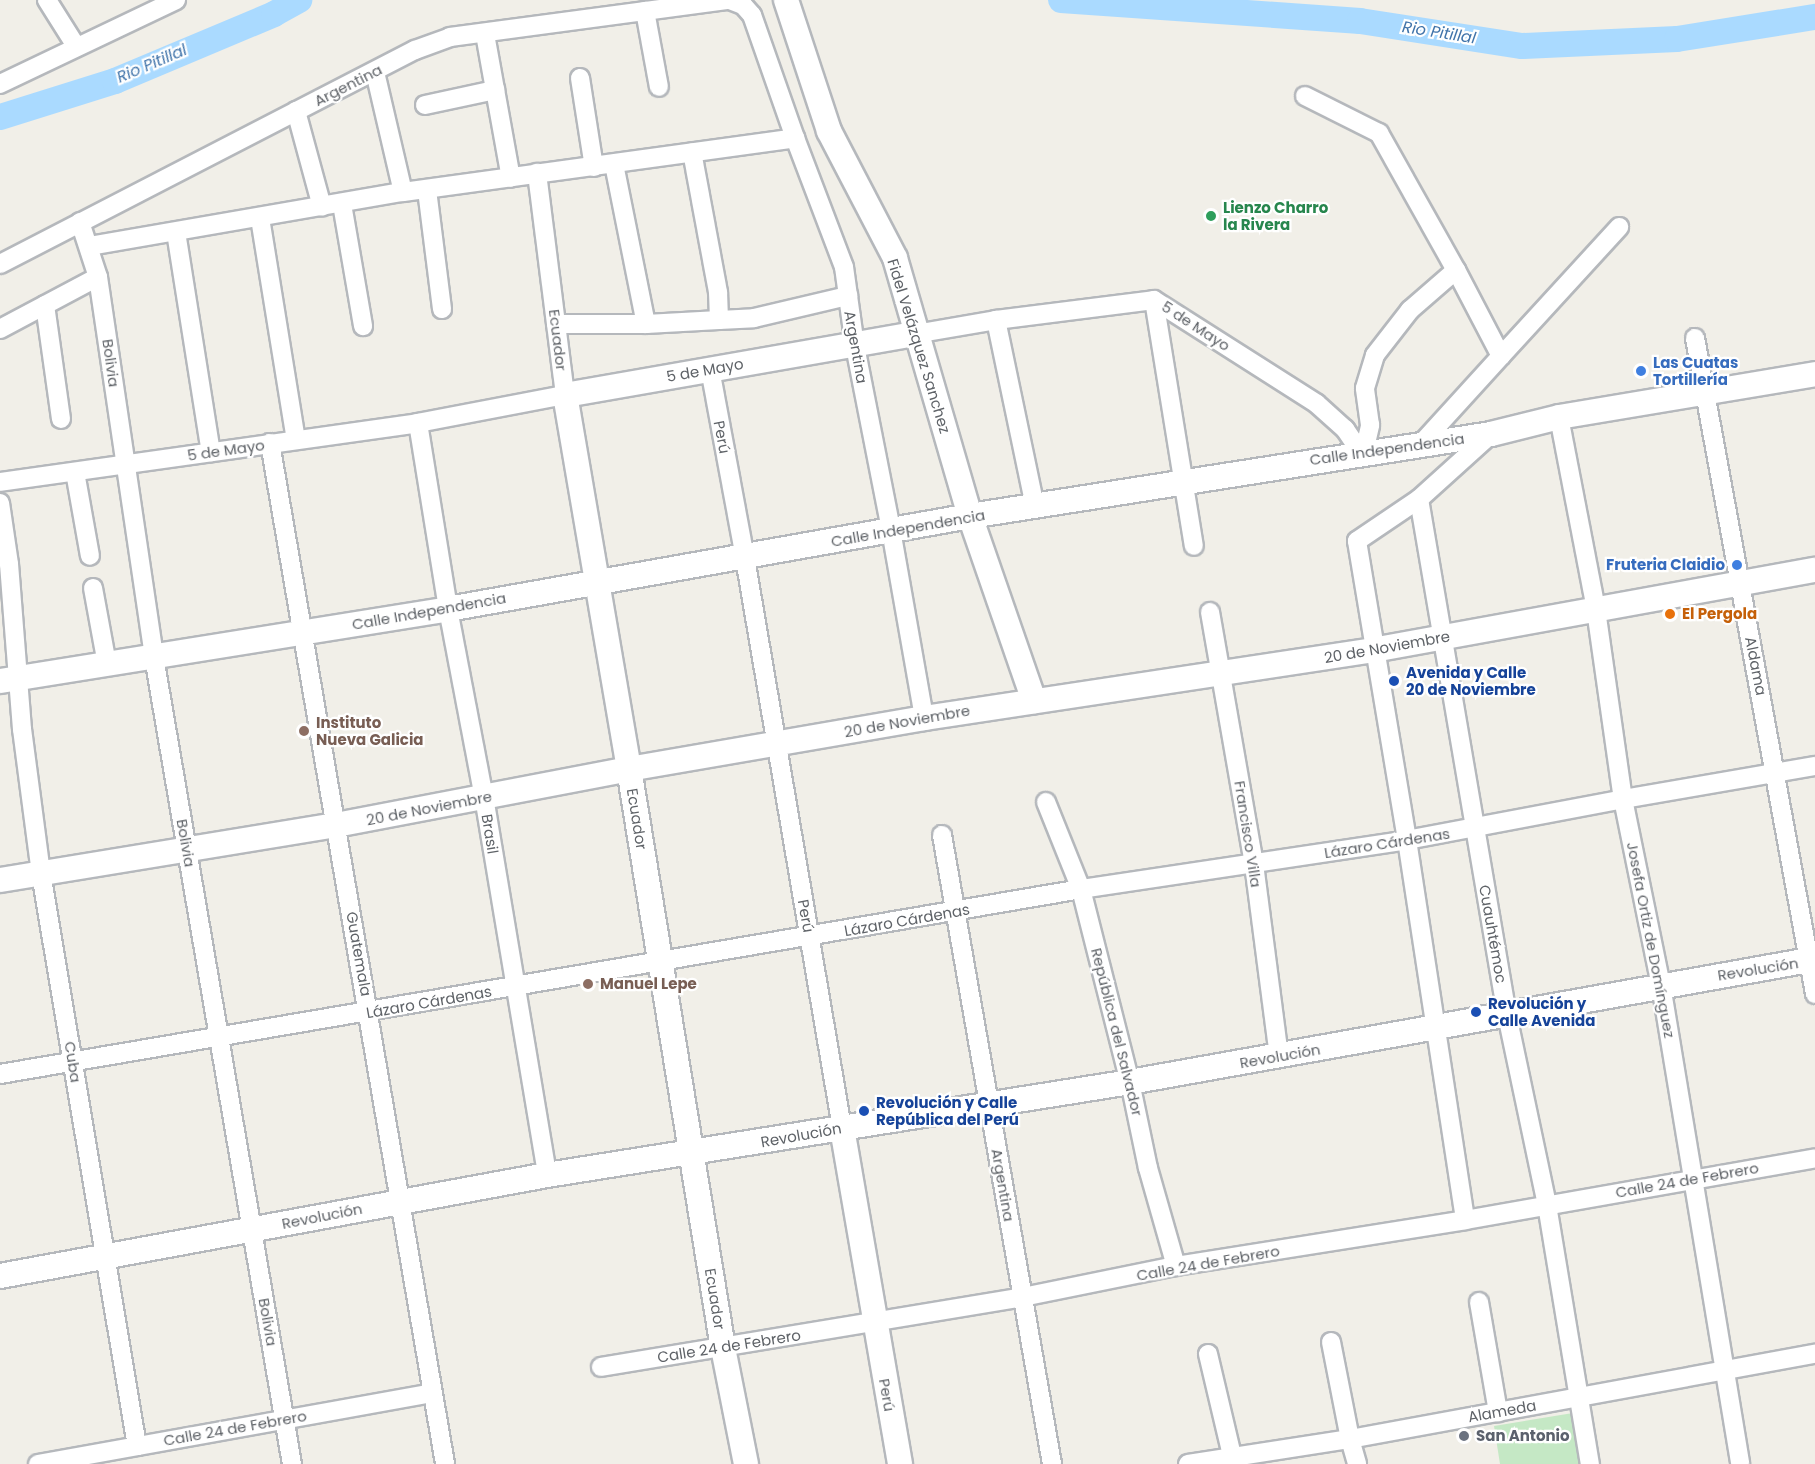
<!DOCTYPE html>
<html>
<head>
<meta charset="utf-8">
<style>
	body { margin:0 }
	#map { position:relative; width:1815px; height:1464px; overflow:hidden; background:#f1efe8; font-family:Poppins,sans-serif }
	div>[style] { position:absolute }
	.green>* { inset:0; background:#c5e8c5 }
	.river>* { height:26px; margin:-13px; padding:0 13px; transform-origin:13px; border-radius:13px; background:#aadaff }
	.roads { filter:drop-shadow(2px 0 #b5b8bc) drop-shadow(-2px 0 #b5b8bc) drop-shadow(0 2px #b5b8bc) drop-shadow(0 -2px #b5b8bc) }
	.street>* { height:18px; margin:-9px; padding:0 9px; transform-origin:9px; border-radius:9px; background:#fff }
	.secondary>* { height:24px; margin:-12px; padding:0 12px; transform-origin:12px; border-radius:12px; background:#fff }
	.dots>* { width:16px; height:16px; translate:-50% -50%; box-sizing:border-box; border:3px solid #fff; border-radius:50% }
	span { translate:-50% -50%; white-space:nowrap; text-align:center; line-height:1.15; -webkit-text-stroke:4.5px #fff; paint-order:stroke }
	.street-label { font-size:15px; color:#5f6368 }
	.leisure-label { font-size:15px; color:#27864d; font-weight:700 }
	.left { translate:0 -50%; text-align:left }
	.shop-label { font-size:15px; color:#366cbe; font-weight:700 }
	.right { translate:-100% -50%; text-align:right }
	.food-label { font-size:15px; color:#c56008; font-weight:700 }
	.transit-label { font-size:15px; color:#164399; font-weight:700 }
	.education-label { font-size:15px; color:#785e54; font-weight:700 }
	.worship-label { font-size:15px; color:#5b616d; font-weight:700 }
	.water-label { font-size:16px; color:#4174aa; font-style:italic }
</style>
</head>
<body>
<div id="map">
	<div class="green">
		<i style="clip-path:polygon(1573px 1413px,1581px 1464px,1500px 1464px,1494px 1426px)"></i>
	</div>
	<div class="river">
		<i style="left:1061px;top:0;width:300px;rotate:4deg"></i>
		<i style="left:1360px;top:21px;width:164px;rotate:8.8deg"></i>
		<i style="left:1522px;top:46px;width:155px;rotate:-2.6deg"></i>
		<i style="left:1677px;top:39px;width:140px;rotate:-9.1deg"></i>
		<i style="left:0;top:117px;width:121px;rotate:-17.4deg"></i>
		<i style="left:115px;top:81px;width:173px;rotate:-22.8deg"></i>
		<i style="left:274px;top:14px;width:29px;rotate:-29deg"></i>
	</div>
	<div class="roads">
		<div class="street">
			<i style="left:47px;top:0;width:54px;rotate:57.8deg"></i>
			<i style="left:730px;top:0;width:14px;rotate:21deg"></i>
			<i style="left:743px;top:5px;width:13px;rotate:48deg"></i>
			<i style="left:752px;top:15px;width:130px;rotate:70.7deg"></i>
			<i style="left:795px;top:138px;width:138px;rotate:69.2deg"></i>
			<i style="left:844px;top:267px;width:80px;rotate:82.1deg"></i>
			<i style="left:855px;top:346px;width:187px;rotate:78.9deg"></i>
			<i style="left:891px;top:530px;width:191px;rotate:80deg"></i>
			<i style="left:645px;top:11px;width:77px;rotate:79.6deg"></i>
			<i style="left:485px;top:34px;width:146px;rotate:79.8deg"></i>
			<i style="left:375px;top:72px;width:123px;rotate:76.9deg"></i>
			<i style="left:580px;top:78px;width:90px;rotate:81.1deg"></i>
			<i style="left:0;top:84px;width:195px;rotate:-25.5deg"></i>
			<i style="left:1305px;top:96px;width:83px;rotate:26.6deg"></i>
			<i style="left:1379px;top:133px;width:157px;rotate:60.7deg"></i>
			<i style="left:1456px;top:270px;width:97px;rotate:62.4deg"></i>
			<i style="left:1501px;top:356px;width:119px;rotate:132.3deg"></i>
			<i style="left:425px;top:105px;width:72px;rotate:-12.1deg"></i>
			<i style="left:296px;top:111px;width:99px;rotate:74.8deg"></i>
			<i style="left:614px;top:164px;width:163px;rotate:78.7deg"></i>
			<i style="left:427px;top:190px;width:120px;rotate:82.8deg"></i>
			<i style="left:342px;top:204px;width:124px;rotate:80.2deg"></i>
			<i style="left:260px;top:218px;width:225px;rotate:80.8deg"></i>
			<i style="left:80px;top:222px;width:58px;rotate:71.9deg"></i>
			<i style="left:98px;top:277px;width:384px;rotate:81.6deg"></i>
			<i style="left:154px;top:657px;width:819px;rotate:80.3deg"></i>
			<i style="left:176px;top:232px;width:223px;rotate:81deg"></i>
			<i style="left:89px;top:246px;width:319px;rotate:-9.8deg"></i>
			<i style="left:403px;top:192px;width:396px;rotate:-7.8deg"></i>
			<i style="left:0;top:264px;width:467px;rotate:-27.3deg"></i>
			<i style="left:415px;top:50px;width:37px;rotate:-20deg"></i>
			<i style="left:450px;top:37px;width:279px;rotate:-7.6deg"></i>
			<i style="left:1154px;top:300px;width:249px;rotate:80.8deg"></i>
			<i style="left:45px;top:305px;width:115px;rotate:82deg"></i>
			<i style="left:719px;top:320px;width:35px;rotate:-3deg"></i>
			<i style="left:754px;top:318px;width:97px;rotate:-13.2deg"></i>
			<i style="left:996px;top:320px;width:191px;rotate:78.2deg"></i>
			<i style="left:556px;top:324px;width:90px"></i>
			<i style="left:646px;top:324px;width:73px;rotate:-3.1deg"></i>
			<i style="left:719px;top:320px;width:28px;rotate:-92deg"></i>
			<i style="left:718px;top:292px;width:142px;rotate:-100.5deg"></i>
			<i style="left:0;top:329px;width:111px;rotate:-28deg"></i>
			<i style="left:915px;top:334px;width:82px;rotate:-9.8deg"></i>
			<i style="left:996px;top:320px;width:159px;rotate:-7.2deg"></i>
			<i style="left:1154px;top:300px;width:193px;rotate:32.5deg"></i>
			<i style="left:1317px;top:404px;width:38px;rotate:42deg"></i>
			<i style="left:1345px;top:429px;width:29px;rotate:56deg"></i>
			<i style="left:1695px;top:338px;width:667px;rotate:79.63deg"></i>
			<i style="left:1501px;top:356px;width:175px;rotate:-47.5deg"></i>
			<i style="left:710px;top:369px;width:192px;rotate:79.5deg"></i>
			<i style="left:745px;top:558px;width:578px;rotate:80.34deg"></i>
			<i style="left:1559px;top:417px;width:197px;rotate:79.1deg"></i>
			<i style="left:1596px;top:610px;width:191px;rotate:81.9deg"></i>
			<i style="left:1623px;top:799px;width:190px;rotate:78.5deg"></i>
			<i style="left:1661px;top:985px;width:485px;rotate:80.6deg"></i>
			<i style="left:418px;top:423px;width:188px;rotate:80.8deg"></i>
			<i style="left:448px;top:609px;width:191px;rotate:79.2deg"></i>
			<i style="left:484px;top:797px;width:383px;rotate:80.5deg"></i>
			<i style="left:1491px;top:434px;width:97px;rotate:137.9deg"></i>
			<i style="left:1419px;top:499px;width:523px;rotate:80.32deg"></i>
			<i style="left:1507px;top:1015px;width:194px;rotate:78.1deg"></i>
			<i style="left:1547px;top:1205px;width:263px;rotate:80.6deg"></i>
			<i style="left:270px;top:443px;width:1036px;rotate:80.27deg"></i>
			<i style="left:1364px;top:452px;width:28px;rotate:-77deg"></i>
			<i style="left:1370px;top:425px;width:37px;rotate:-98deg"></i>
			<i style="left:1365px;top:388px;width:34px;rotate:-73deg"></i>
			<i style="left:1375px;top:355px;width:57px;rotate:-52.1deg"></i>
			<i style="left:1410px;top:310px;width:61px;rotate:-41deg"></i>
			<i style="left:75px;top:472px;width:85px;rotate:79.9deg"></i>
			<i style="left:0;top:482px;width:422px;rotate:-8deg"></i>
			<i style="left:418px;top:423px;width:150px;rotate:-10.8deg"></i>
			<i style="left:565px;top:395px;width:224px;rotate:-97.2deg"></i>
			<i style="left:1419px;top:499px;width:75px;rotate:145.9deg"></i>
			<i style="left:1357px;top:541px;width:303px;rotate:80.5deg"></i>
			<i style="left:1407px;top:840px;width:384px;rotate:81.3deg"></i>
			<i style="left:0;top:503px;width:62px;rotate:81.6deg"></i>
			<i style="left:9px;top:564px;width:166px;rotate:85.5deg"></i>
			<i style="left:22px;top:729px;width:145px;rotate:82.5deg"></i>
			<i style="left:41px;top:873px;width:581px;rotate:80.49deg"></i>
			<i style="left:93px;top:588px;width:77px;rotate:79.6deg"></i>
			<i style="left:1210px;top:612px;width:256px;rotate:80.1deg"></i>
			<i style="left:1254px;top:864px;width:194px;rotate:82.6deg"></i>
			<i style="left:1046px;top:802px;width:94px;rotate:68.1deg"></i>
			<i style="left:1081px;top:889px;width:199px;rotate:75.8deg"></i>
			<i style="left:1130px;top:1082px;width:88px;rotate:78.2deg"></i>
			<i style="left:1148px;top:1168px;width:102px;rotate:74.1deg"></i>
			<i style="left:942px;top:835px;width:639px;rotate:80.08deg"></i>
			<i style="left:0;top:1074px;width:1097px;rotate:-9.71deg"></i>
			<i style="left:1081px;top:889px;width:330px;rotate:-8.5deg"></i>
			<i style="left:1407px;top:840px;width:220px;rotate:-10.7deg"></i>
			<i style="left:1623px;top:799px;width:195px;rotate:-9.8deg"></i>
			<i style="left:1479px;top:1302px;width:112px;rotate:80.2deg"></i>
			<i style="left:1331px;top:1342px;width:99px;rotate:78.9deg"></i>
			<i style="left:1350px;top:1439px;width:26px;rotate:74deg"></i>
			<i style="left:1208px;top:1354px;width:113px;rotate:76.7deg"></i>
			<i style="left:601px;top:1367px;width:428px;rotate:-9.4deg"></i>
			<i style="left:1023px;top:1297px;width:156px;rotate:-11.5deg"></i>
			<i style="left:1176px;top:1266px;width:293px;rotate:-9deg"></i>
			<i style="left:1465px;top:1220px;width:355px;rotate:-10deg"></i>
			<i style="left:38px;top:1464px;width:399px;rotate:-10.2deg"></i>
			<i style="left:1188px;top:1464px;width:164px;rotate:-8.8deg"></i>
			<i style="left:1350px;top:1439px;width:473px;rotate:-10.4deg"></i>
		</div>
		<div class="secondary">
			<i style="left:786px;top:0;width:138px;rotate:71.8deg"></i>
			<i style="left:829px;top:131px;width:143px;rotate:62.5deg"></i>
			<i style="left:895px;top:258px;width:269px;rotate:73.8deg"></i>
			<i style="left:970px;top:516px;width:196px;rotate:70.9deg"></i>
			<i style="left:0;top:681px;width:454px;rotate:-9.1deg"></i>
			<i style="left:448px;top:609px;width:530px;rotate:-10.1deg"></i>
			<i style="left:970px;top:516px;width:527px;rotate:-8.94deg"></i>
			<i style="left:1491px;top:434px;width:70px;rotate:-14deg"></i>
			<i style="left:1559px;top:417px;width:260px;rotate:-9.5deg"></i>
			<i style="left:0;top:880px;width:340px;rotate:-9.3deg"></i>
			<i style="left:336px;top:825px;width:298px;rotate:-10.8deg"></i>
			<i style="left:629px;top:769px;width:299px;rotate:-9.8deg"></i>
			<i style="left:924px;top:718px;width:454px;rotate:-8.6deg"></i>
			<i style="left:1373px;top:650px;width:449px;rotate:-10.3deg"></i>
			<i style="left:842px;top:1128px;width:341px;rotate:80.2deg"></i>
			<i style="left:0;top:1276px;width:556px;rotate:-10.46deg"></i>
			<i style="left:547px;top:1175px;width:590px;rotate:-9.06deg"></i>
			<i style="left:1130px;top:1082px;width:696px;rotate:-10.18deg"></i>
			<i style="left:746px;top:1464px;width:118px;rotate:-101.2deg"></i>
			<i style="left:723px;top:1348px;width:587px;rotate:-99.22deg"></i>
			<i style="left:629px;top:769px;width:379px;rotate:-99.7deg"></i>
			<i style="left:565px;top:395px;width:355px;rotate:-9.9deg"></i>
		</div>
	</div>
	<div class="dots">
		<i style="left:1211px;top:216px;background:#2e9e5b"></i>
		<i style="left:1641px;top:371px;background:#3f7fe0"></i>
		<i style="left:1737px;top:565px;background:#3f7fe0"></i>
		<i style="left:1670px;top:614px;background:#e8710a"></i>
		<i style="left:1394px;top:681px;background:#1a4fb4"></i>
		<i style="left:304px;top:731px;background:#8d6e63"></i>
		<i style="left:588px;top:984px;background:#8d6e63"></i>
		<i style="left:1476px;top:1012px;background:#1a4fb4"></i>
		<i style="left:864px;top:1111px;background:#1a4fb4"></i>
		<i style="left:1464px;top:1436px;background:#6b7280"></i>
	</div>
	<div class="street-label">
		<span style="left:348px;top:85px;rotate:-27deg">Argentina</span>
		<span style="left:1196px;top:326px;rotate:33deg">5 de Mayo</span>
		<span style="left:558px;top:340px;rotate:83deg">Ecuador</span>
		<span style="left:919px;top:346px;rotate:73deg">Fidel Velázquez Sanchez</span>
		<span style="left:856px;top:347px;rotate:80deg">Argentina</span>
		<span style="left:111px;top:363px;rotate:82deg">Bolivia</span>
		<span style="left:705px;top:370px;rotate:-10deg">5 de Mayo</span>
		<span style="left:722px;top:437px;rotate:79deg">Perú</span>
		<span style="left:1387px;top:449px;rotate:-8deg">Calle Independencia</span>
		<span style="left:226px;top:450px;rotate:-8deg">5 de Mayo</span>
		<span style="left:908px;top:528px;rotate:-10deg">Calle Independencia</span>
		<span style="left:429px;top:611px;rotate:-10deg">Calle Independencia</span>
		<span style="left:1387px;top:647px;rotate:-10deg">20 de Noviembre</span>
		<span style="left:1756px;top:666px;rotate:79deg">Aldama</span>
		<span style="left:907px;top:721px;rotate:-10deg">20 de Noviembre</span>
		<span style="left:429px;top:808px;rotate:-11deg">20 de Noviembre</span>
		<span style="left:637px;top:819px;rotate:81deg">Ecuador</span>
		<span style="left:490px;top:834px;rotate:81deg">Brasil</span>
		<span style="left:1248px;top:834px;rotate:81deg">Francisco Villa</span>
		<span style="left:186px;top:843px;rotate:80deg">Bolivia</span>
		<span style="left:1387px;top:843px;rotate:-9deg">Lázaro Cárdenas</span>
		<span style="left:806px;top:916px;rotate:80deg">Perú</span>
		<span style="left:907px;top:920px;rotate:-10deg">Lázaro Cárdenas</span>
		<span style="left:1493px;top:934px;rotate:80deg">Cuauhtémoc</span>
		<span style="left:1651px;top:940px;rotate:79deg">Josefa Ortiz de Domínguez</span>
		<span style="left:359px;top:954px;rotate:80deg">Guatemala</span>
		<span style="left:1758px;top:969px;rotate:-9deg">Revolución</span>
		<span style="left:429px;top:1002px;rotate:-10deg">Lázaro Cárdenas</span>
		<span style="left:1117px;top:1032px;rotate:76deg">República del Salvador</span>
		<span style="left:1280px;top:1056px;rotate:-10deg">Revolución</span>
		<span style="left:73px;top:1062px;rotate:81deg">Cuba</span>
		<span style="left:801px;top:1135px;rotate:-10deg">Revolución</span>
		<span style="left:1687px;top:1180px;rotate:-10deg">Calle 24 de Febrero</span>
		<span style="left:1003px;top:1185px;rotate:80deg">Argentina</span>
		<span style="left:322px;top:1216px;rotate:-11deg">Revolución</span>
		<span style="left:1208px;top:1263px;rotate:-10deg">Calle 24 de Febrero</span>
		<span style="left:715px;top:1299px;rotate:81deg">Ecuador</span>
		<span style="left:268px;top:1322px;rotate:80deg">Bolivia</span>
		<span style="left:729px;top:1346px;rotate:-9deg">Calle 24 de Febrero</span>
		<span style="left:887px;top:1395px;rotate:80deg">Perú</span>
		<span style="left:1502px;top:1411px;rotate:-10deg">Alameda</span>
		<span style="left:235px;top:1428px;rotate:-10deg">Calle 24 de Febrero</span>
	</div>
	<div class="leisure-label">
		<span class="left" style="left:1223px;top:216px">Lienzo Charro<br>la Rivera</span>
	</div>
	<div class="shop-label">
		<span class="left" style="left:1653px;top:371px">Las Cuatas<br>Tortillería</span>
		<span class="right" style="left:1725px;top:565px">Fruteria Claidio</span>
	</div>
	<div class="food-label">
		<span class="left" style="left:1682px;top:614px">El Pergola</span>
	</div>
	<div class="transit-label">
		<span class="left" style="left:1406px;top:681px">Avenida y Calle<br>20 de Noviembre</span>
		<span class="left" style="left:1488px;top:1012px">Revolución y<br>Calle Avenida</span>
		<span class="left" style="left:876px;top:1111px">Revolución y Calle<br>República del Perú</span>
	</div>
	<div class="education-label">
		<span class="left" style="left:316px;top:731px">Instituto<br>Nueva Galicia</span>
		<span class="left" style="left:600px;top:984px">Manuel Lepe</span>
	</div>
	<div class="worship-label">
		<span class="left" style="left:1476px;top:1436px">San Antonio</span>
	</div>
	<div class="water-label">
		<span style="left:1439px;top:33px;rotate:9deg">Rio Pitillal</span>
		<span style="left:152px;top:64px;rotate:-23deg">Rio Pitillal</span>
	</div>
</div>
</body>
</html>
